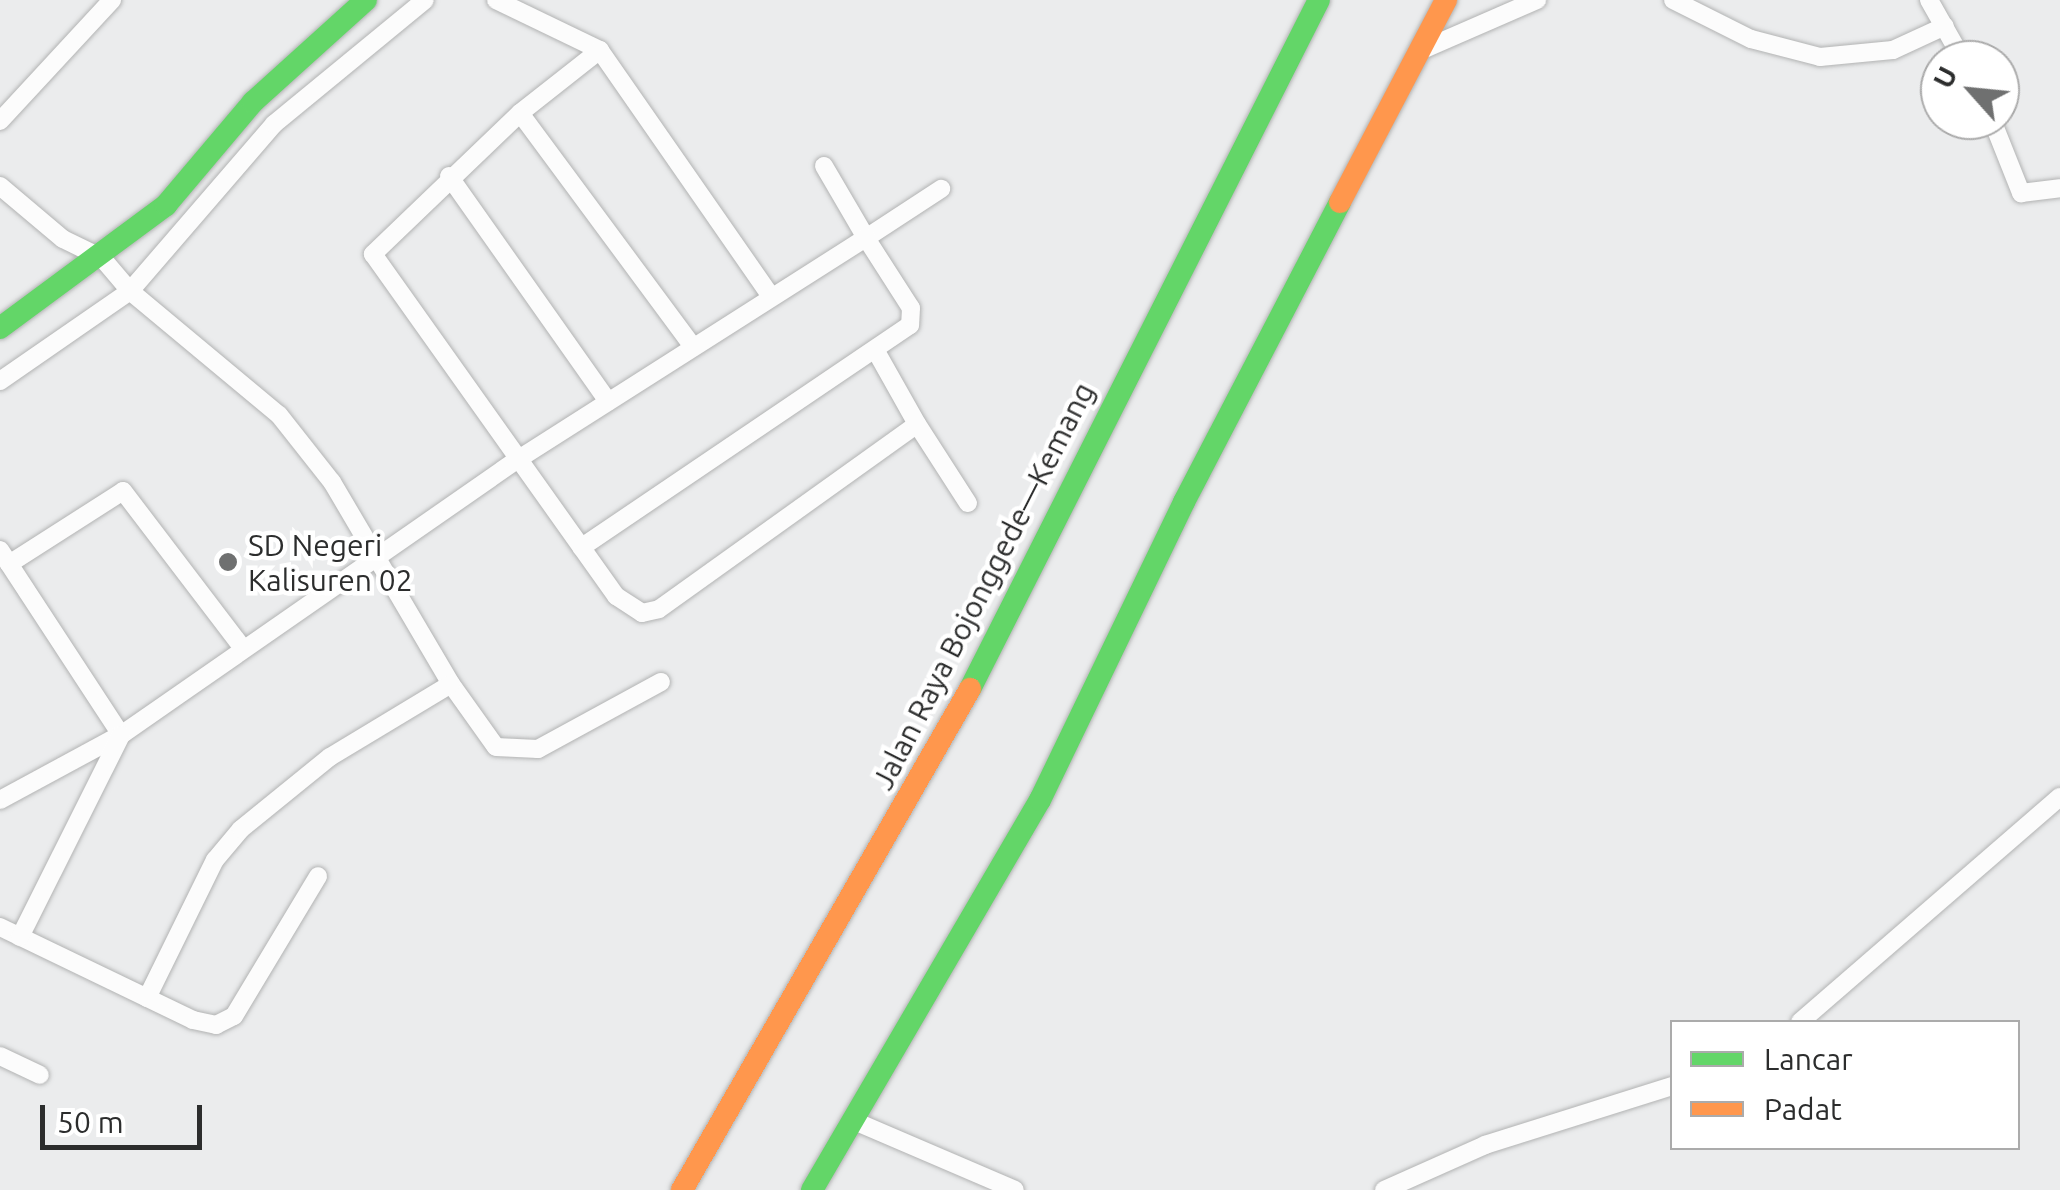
<!DOCTYPE html>
<html>
<head>
<meta charset="utf-8">
<style>
  body { margin:0 }
  #map { position:relative; width:2060px; height:1190px; overflow:hidden; background:#ebeced; font-family:Ubuntu,sans-serif }
  div>[style] { position:absolute }
  .roads { filter:drop-shadow(0 0 2px #b2b3b3) drop-shadow(0 0 2px #b2b3b3) }
  .street>* { height:18px; margin:-9px; padding:0 9px; transform-origin:9px; border-radius:9px; background:#fcfcfc }
  .fast>* { height:22px; margin:-11px; padding:0 11px; transform-origin:11px; border-radius:11px; background:#63d668 }
  .slow>* { height:22px; margin:-11px; padding:0 11px; transform-origin:11px; border-radius:11px; background:#ff974d }
  .dots>* { width:28px; height:28px; translate:-50% -50%; box-sizing:border-box; border:5px solid #fff; border-radius:50% }
  span { translate:-50% -50%; white-space:nowrap; text-align:center; line-height:1.15; -webkit-text-stroke:9px #fff; paint-order:stroke }
  .poi-label { font-size:30px; color:#2c2d2d }
  .left { translate:0 -50%; text-align:left }
  .street-label { font-size:30px; color:#2c2d2d }
  .legend { position:absolute; left:1670px; top:1020px; width:350px; height:130px; box-sizing:border-box; background:#fff; border:2px solid #ababab; margin:0; padding:12px 18px; list-style:none; font-size:30px; color:#2c2d2d }
  .legend li { display:flex; align-items:center; gap:20px; height:50px }
  .legend b { width:50px; border:2px solid #ababab }
  .north { position:absolute; left:1920px; top:40px; width:100px; height:100px; box-sizing:border-box; background:#fff; border:2px solid #ababab; border-radius:50%; rotate:297deg; font-size:28px; font-weight:700; line-height:40px; text-align:center; color:#2c2d2d }
  .north::after { content:''; display:block; margin:auto; width:35px; height:45px; background:#6f7070; clip-path:polygon(50% 0,100% 100%,50% 72%,0 100%) }
  .scale { position:absolute; left:40px; top:1105px; width:162px; height:45px; box-sizing:border-box; border:5px solid #2c2d2d; border-top:0; padding-left:12px; font-size:30px; line-height:35px; white-space:nowrap; color:#2c2d2d; -webkit-text-stroke:8px #fff; paint-order:stroke }
</style>
</head>
<body>
<div id="map">
  <div class="roads">
    <div class="street">
      <div style="left:496px;top:0;width:115px;rotate:25.7deg"></div>
      <div style="left:1673px;top:0;width:87px;rotate:26.6deg"></div>
      <div style="left:1751px;top:39px;width:71px;rotate:14.6deg"></div>
      <div style="left:1820px;top:57px;width:73px;rotate:-5.5deg"></div>
      <div style="left:1893px;top:50px;width:57px;rotate:-24.8deg"></div>
      <div style="left:1929px;top:0;width:69px;rotate:60.5deg"></div>
      <div style="left:1420px;top:51px;width:128px;rotate:-23.6deg"></div>
      <div style="left:520px;top:113px;width:291px;rotate:53.5deg"></div>
      <div style="left:1992px;top:120px;width:79px;rotate:68.3deg"></div>
      <div style="left:2021px;top:193px;width:39px;rotate:-7deg"></div>
      <div style="left:0;top:121px;width:165px;rotate:-47.2deg"></div>
      <div style="left:824px;top:166px;width:83px;rotate:59.7deg"></div>
      <div style="left:866px;top:238px;width:90px;rotate:-33.2deg"></div>
      <div style="left:449px;top:176px;width:276px;rotate:54.8deg"></div>
      <div style="left:0;top:186px;width:82px;rotate:40.1deg"></div>
      <div style="left:63px;top:239px;width:43px;rotate:26deg"></div>
      <div style="left:102px;top:258px;width:43px;rotate:49.7deg"></div>
      <div style="left:130px;top:291px;width:194px;rotate:39.8deg"></div>
      <div style="left:279px;top:415px;width:85px;rotate:51.7deg"></div>
      <div style="left:332px;top:482px;width:234px;rotate:59.5deg"></div>
      <div style="left:451px;top:684px;width:77px;rotate:54.5deg"></div>
      <div style="left:496px;top:747px;width:42px;rotate:2.7deg"></div>
      <div style="left:538px;top:749px;width:140px;rotate:-28.6deg"></div>
      <div style="left:770px;top:295px;width:298px;rotate:-124.8deg"></div>
      <div style="left:600px;top:50px;width:102px;rotate:141.8deg"></div>
      <div style="left:520px;top:113px;width:204px;rotate:136.2deg"></div>
      <div style="left:373px;top:254px;width:420px;rotate:54.6deg"></div>
      <div style="left:616px;top:596px;width:31px;rotate:33deg"></div>
      <div style="left:642px;top:613px;width:17px;rotate:-13deg"></div>
      <div style="left:659px;top:609px;width:317px;rotate:-35.6deg"></div>
      <div style="left:917px;top:424px;width:81px;rotate:-119.4deg"></div>
      <div style="left:0;top:381px;width:158px;rotate:-34.7deg"></div>
      <div style="left:130px;top:291px;width:221px;rotate:-49.2deg"></div>
      <div style="left:274px;top:124px;width:195px;rotate:-39.4deg"></div>
      <div style="left:917px;top:424px;width:94px;rotate:57.2deg"></div>
      <div style="left:0;top:550px;width:221px;rotate:56.8deg"></div>
      <div style="left:121px;top:735px;width:482px;rotate:-34.8deg"></div>
      <div style="left:517px;top:460px;width:414px;rotate:-32.5deg"></div>
      <div style="left:866px;top:238px;width:83px;rotate:57.3deg"></div>
      <div style="left:911px;top:308px;width:17px;rotate:93deg"></div>
      <div style="left:910px;top:325px;width:397px;rotate:145.9deg"></div>
      <div style="left:9px;top:564px;width:135px;rotate:-32.6deg"></div>
      <div style="left:123px;top:491px;width:196px;rotate:52.7deg"></div>
      <div style="left:0;top:800px;width:136px;rotate:-28.4deg"></div>
      <div style="left:0;top:927px;width:214px;rotate:25.7deg"></div>
      <div style="left:193px;top:1020px;width:24px;rotate:12deg"></div>
      <div style="left:216px;top:1025px;width:20px;rotate:-27deg"></div>
      <div style="left:234px;top:1016px;width:163px;rotate:-59deg"></div>
      <div style="left:20px;top:937px;width:226px;rotate:-63.4deg"></div>
      <div style="left:147px;top:998px;width:154px;rotate:-63.8deg"></div>
      <div style="left:215px;top:860px;width:40px;rotate:-50deg"></div>
      <div style="left:241px;top:829px;width:114px;rotate:-39deg"></div>
      <div style="left:330px;top:757px;width:141px;rotate:-31.1deg"></div>
      <div style="left:1800px;top:1022px;width:344px;rotate:-40.9deg"></div>
      <div style="left:0;top:1056px;width:44px;rotate:25.4deg"></div>
      <div style="left:852px;top:1120px;width:177px;rotate:23.2deg"></div>
      <div style="left:1384px;top:1190px;width:111px;rotate:-24deg"></div>
      <div style="left:1485px;top:1145px;width:196px;rotate:-17.5deg"></div>
    </div>
    <div class="fast">
      <div style="left:0;top:328px;width:207px;rotate:-36.5deg"></div>
      <div style="left:166px;top:205px;width:135px;rotate:-49.8deg"></div>
      <div style="left:253px;top:102px;width:152px;rotate:-42.1deg"></div>
      <div style="left:970px;top:689px;width:772px;rotate:-63.14deg"></div>
      <div style="left:812px;top:1190px;width:452px;rotate:-59.7deg"></div>
      <div style="left:1040px;top:800px;width:331px;rotate:-64.2deg"></div>
      <div style="left:1184px;top:502px;width:338px;rotate:-62.5deg"></div>
    </div>
    <div class="slow">
      <div style="left:1340px;top:202px;width:228px;rotate:-62.3deg"></div>
      <div style="left:682px;top:1190px;width:578px;rotate:-60.11deg"></div>
    </div>
  </div>
  <div class="dots">
    <div style="left:228px;top:562px;background:#6f7070"></div>
  </div>
  <div class="poi-label">
    <span class="left" style="left:248px;top:562px">SD Negeri<br>Kalisuren 02</span>
  </div>
  <div class="street-label">
    <span style="left:983px;top:586px;rotate:-63deg">Jalan Raya Bojonggede—Kemang</span>
  </div>
  <ul class="legend">
  <li><b style="height:12px;background:#63d668"></b>Lancar</li>
  <li><b style="height:12px;background:#ff974d"></b>Padat</li>
  </ul>
  <div class="north">U</div>
  <div class="scale">50 m</div>
</div>
</body>
</html>
